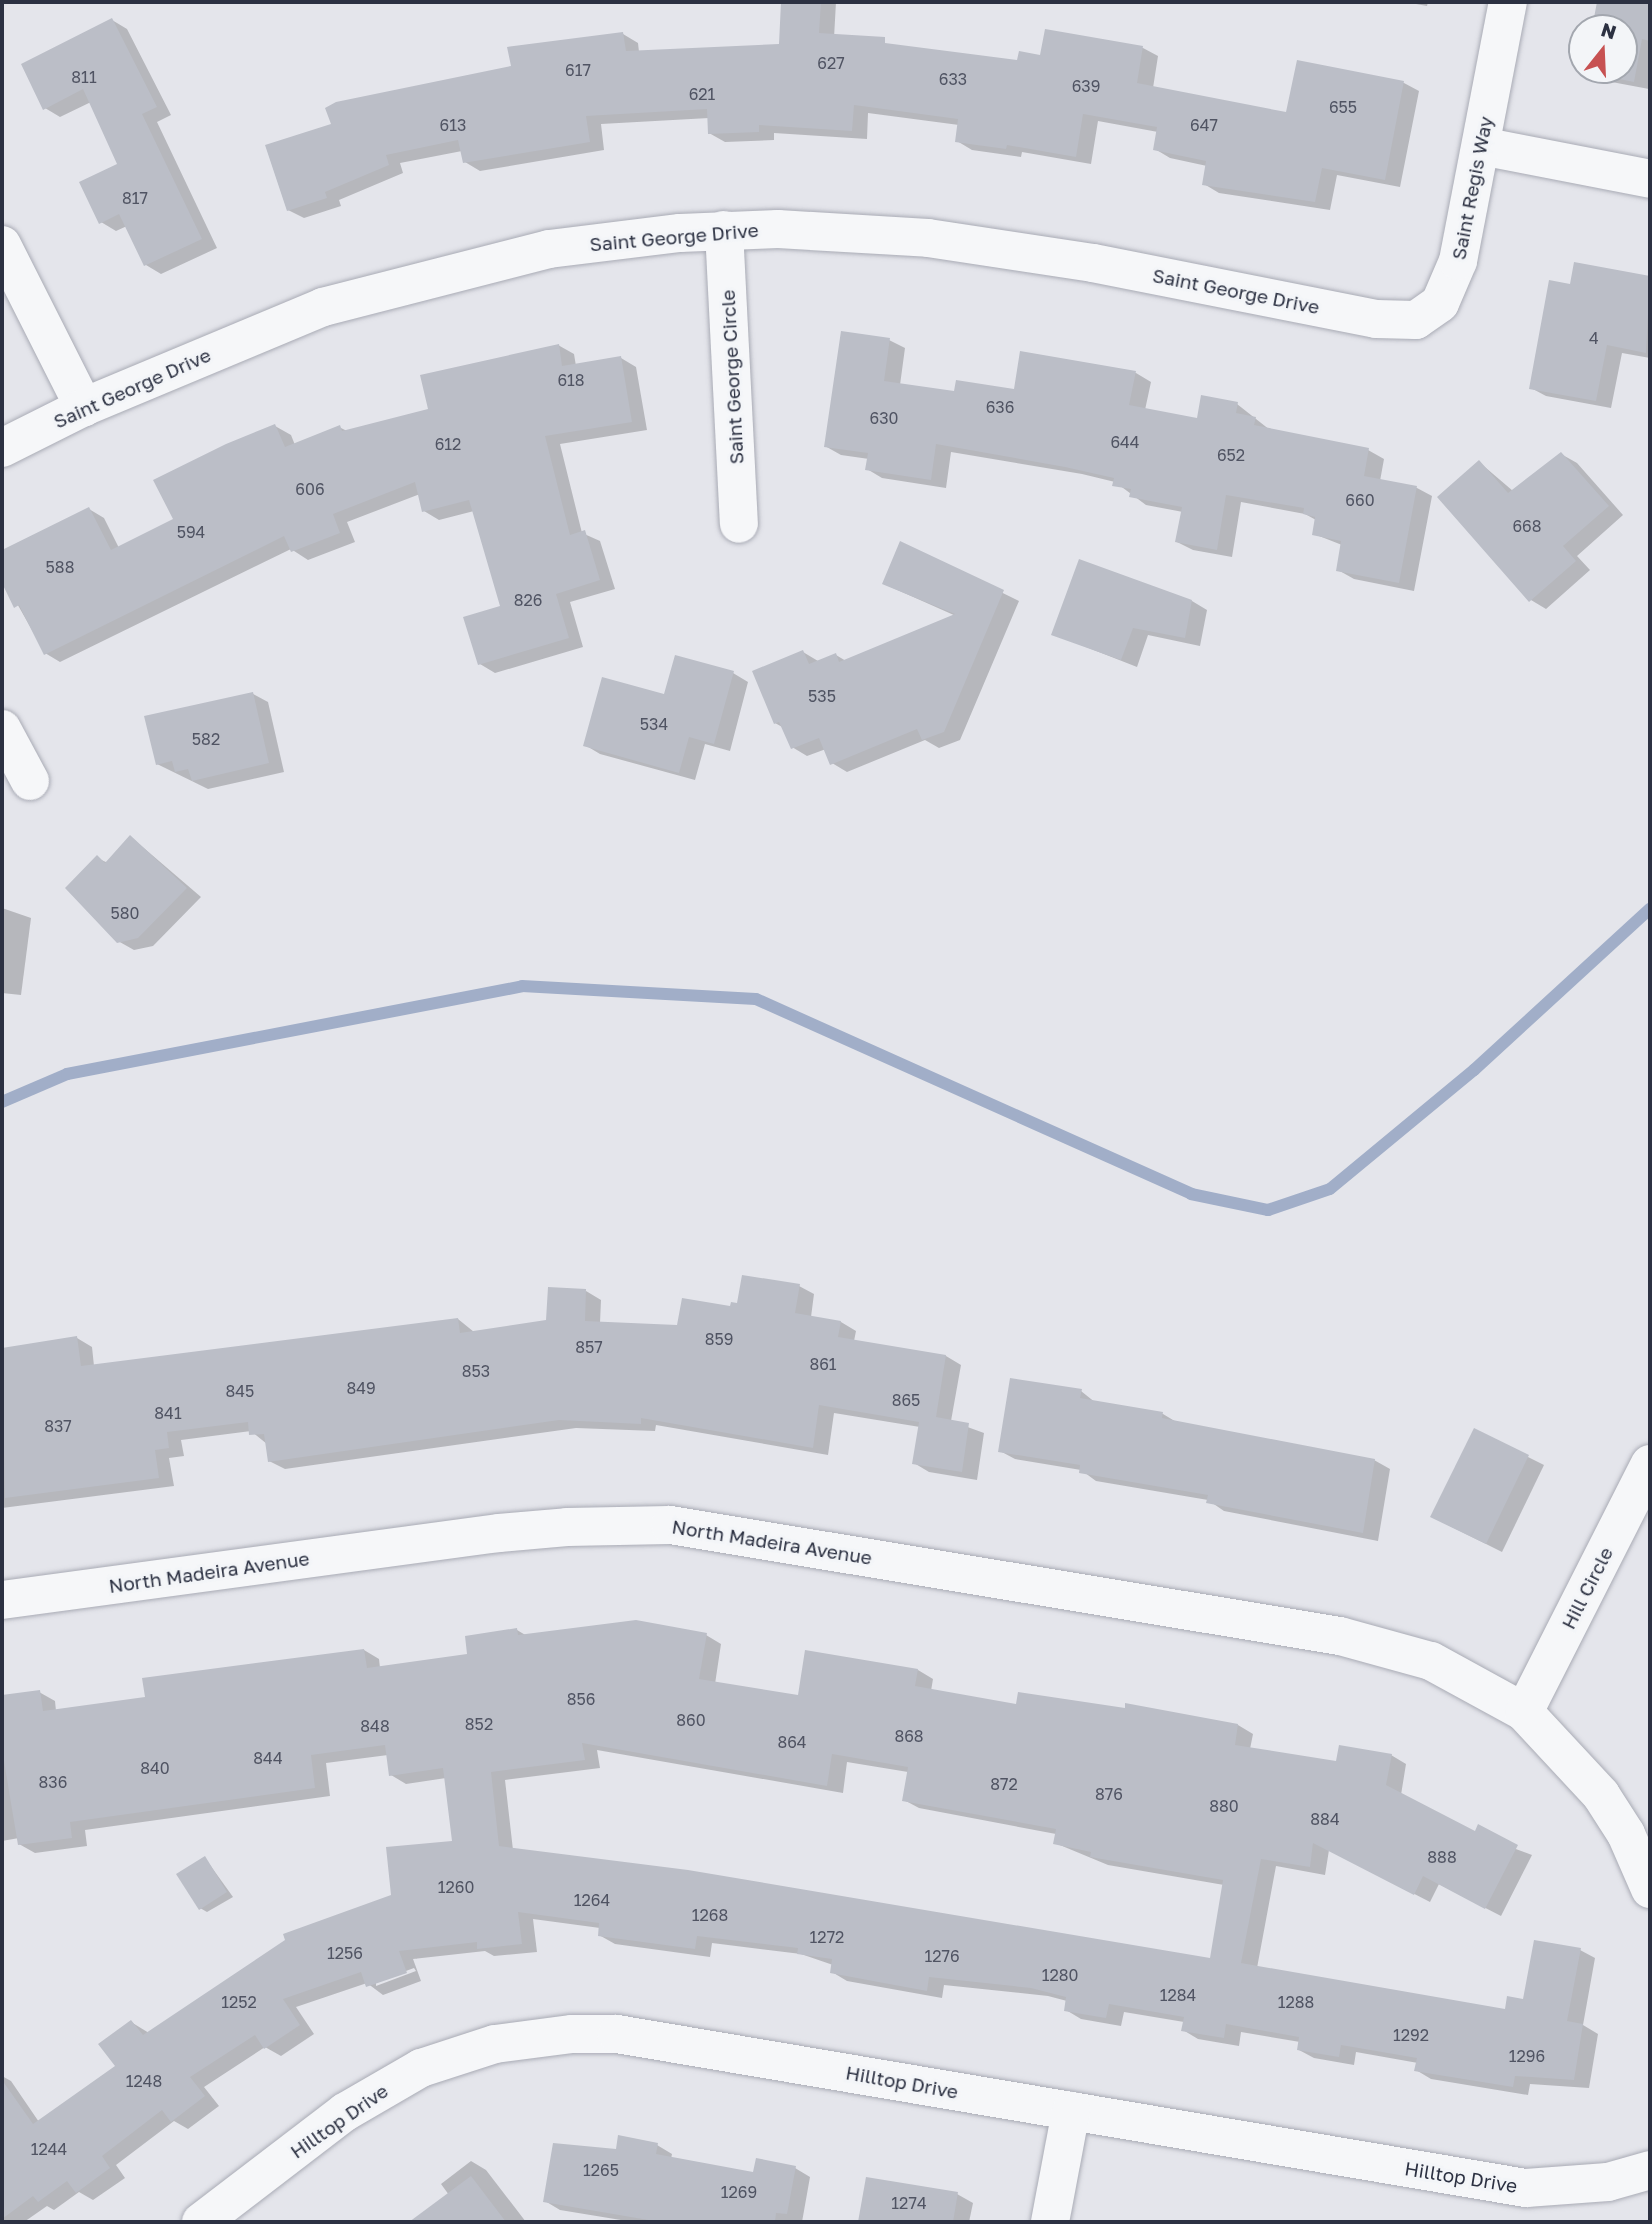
<!DOCTYPE html>
<html>
<head>
<meta charset="utf-8">
<style>
  body { margin:0 }
  #map { position:relative; width:1652px; height:2224px; overflow:hidden; background:#e4e5eb; font-family:"Golos Text",sans-serif }
  div>[style] { position:absolute }
  .shadow>* { inset:0; background:#0003 }
  .stream>* { height:12px; margin:-6px; padding:0 6px; transform-origin:6px; border-radius:6px; background:#a1aec8 }
  .building>* { inset:0; background:#bbbec7 }
  .roads { filter:drop-shadow(0 0 2px #a9abb5) drop-shadow(0 0 2px #a9abb5) }
  .minor>* { height:38px; margin:-19px; padding:0 19px; transform-origin:19px; border-radius:19px; background:#f6f7f9 }
  span { translate:-50% -50%; white-space:nowrap; text-align:center; line-height:1.15; -webkit-text-stroke:6px #f3f5f8; paint-order:stroke }
  .number-label { font-size:16px; color:#505463 }
  .number-label span { -webkit-text-stroke-width:0 }
  .street-label { font-size:19px; color:#2c3142 }
  .frame { position:absolute; inset:0; border:4px solid #2c3142; pointer-events:none }
  .north { position:absolute; left:1568px; top:14px; width:70px; height:70px; box-sizing:border-box; background:#f3f5f8; border:2px solid #a3a7af; border-radius:50%; rotate:18deg; font-size:19px; font-weight:700; line-height:28px; text-align:center; color:#2c3142 }
  .north::after { content:''; display:block; margin:auto; width:24px; height:32px; background:#c75152; clip-path:polygon(50% 0,100% 100%,50% 72%,0 100%) }
</style>
</head>
<body>
<div id="map">
  <div class="shadow">
    <div style="clip-path:polygon(783px 2px,836px 2px,834px 38px,1019px 62px,1042px 57px,1046px 31px,1143px 48px,1158px 56px,1153px 88px,1288px 114px,1298px 62px,1404px 83px,1419px 91px,1400px 187px,1337px 175px,1330px 210px,1219px 193px,1204px 184px,1207px 166px,1170px 158px,1155px 149px,1158px 132px,1098px 121px,1091px 164px,1022px 152px,1021px 157px,972px 150px,957px 141px,959px 125px,868px 113px,867px 139px,774px 133px,774px 140px,725px 142px,709px 133px,709px 118px,601px 124px,604px 150px,480px 171px,465px 162px,462px 151px,400px 163px,403px 173px,339px 200px,341px 206px,304px 218px,288px 210px,513px 68px,623px 34px,638px 43px,639px 52px,781px 45px)"></div>
    <div style="clip-path:polygon(1405px 2px,1428px 2px,1427px 6px)"></div>
    <div style="clip-path:polygon(1599px 2px,1650px 2px,1649px 89px,1601px 80px,1586px 71px,1624px 70px,1624px 28px,1594px 28px)"></div>
    <div style="clip-path:polygon(112px 20px,127px 29px,171px 115px,157px 122px,217px 248px,161px 274px,146px 265px,127px 226px,116px 231px,101px 222px,120px 165px,91px 102px,60px 117px,45px 108px)"></div>
    <div style="clip-path:polygon(1575px 264px,1650px 278px,1650px 358px,1622px 353px,1611px 408px,1546px 396px,1531px 388px,1572px 286px)"></div>
    <div style="clip-path:polygon(889px 340px,905px 348px,900px 385px,956px 393px,1015px 391px,1022px 353px,1136px 373px,1151px 382px,1145px 410px,1199px 420px,1237px 404px,1270px 430px,1368px 450px,1384px 459px,1380px 481px,1417px 488px,1432px 496px,1414px 591px,1354px 579px,1338px 570px,1342px 545px,1314px 534px,1316px 520px,1305px 514px,1241px 502px,1232px 557px,1193px 550px,1177px 542px,1183px 512px,1146px 505px,1115px 482px,1082px 474px,951px 452px,946px 488px,882px 478px,867px 469px,869px 459px,841px 455px,825px 446px)"></div>
    <div style="clip-path:polygon(558px 345px,574px 354px,576px 366px,621px 358px,636px 367px,647px 430px,560px 444px,582px 533px,600px 541px,615px 589px,570px 602px,583px 647px,495px 673px,480px 664px,502px 607px,474px 511px,439px 520px,424px 511px,420px 494px,347px 522px,355px 542px,308px 560px,291px 549px,60px 662px,45px 653px,2px 577px,2px 552px,89px 509px,104px 518px,119px 548px,176px 520px,275px 426px,291px 435px,295px 445px,339px 427px,347px 431px,430px 410px)"></div>
    <div style="clip-path:polygon(1561px 454px,1577px 463px,1623px 515px,1577px 556px,1590px 570px,1546px 609px,1531px 600px,1479px 462px,1513px 491px)"></div>
    <div style="clip-path:polygon(901px 543px,1019px 601px,960px 740px,939px 748px,925px 740px,847px 772px,832px 763px,826px 749px,807px 756px,792px 747px,784px 728px,775px 723px,803px 652px,818px 661px,836px 655px,846px 661px,956px 616px,884px 584px)"></div>
    <div style="clip-path:polygon(1192px 601px,1207px 610px,1200px 646px,1148px 635px,1137px 667px,1053px 634px)"></div>
    <div style="clip-path:polygon(733px 673px,748px 682px,730px 751px,705px 744px,695px 780px,600px 754px,585px 745px,665px 696px)"></div>
    <div style="clip-path:polygon(253px 694px,268px 702px,284px 772px,208px 789px,157px 764px)"></div>
    <div style="clip-path:polygon(131px 837px,201px 897px,153px 946px,134px 950px,118px 941px,97px 858px,108px 863px)"></div>
    <div style="clip-path:polygon(2px 908px,31px 918px,21px 995px,2px 993px)"></div>
    <div style="clip-path:polygon(799px 1286px,814px 1294px,811px 1317px,841px 1322px,856px 1331px,854px 1341px,946px 1356px,961px 1365px,951px 1421px,984px 1433px,977px 1480px,929px 1472px,914px 1463px,920px 1427px,834px 1413px,828px 1455px,656px 1425px,655px 1431px,576px 1428px,285px 1469px,269px 1461px,267px 1444px,251px 1431px,181px 1440px,184px 1456px,169px 1458px,174px 1486px,2px 1508px,2px 1349px,77px 1338px,92px 1347px,94px 1366px,458px 1319px,474px 1332px,548px 1321px,586px 1291px,601px 1300px,600px 1323px,679px 1327px)"></div>
    <div style="clip-path:polygon(1081px 1391px,1096px 1403px,1163px 1414px,1178px 1423px,1374px 1460px,1390px 1469px,1378px 1541px,1224px 1511px,1208px 1500px,1096px 1481px,1081px 1470px,1015px 1459px,1000px 1451px)"></div>
    <div style="clip-path:polygon(1474px 1430px,1544px 1465px,1502px 1552px,1448px 1525px)"></div>
    <div style="clip-path:polygon(evenodd,517px 1630px,527px 1636px,706px 1635px,721px 1644px,715px 1684px,799px 1697px,918px 1670px,933px 1679px,931px 1691px,1017px 1706px,1126px 1710px,1127px 1705px,1238px 1725px,1253px 1734px,1250px 1749px,1337px 1763px,1391px 1755px,1406px 1764px,1401px 1795px,1475px 1834px,1532px 1855px,1501px 1916px,1439px 1884px,1430px 1902px,1329px 1850px,1325px 1875px,1276px 1866px,1257px 1968px,1506px 2011px,1525px 2001px,1580px 1950px,1595px 1958px,1583px 2025px,1598px 2034px,1589px 2088px,1530px 2084px,1528px 2095px,1431px 2079px,1416px 2070px,1418px 2063px,1356px 2052px,1354px 2065px,1314px 2058px,1299px 2050px,1300px 2042px,1241px 2032px,1239px 2046px,1198px 2039px,1183px 2030px,1184px 2022px,1124px 2012px,1121px 2026px,1081px 2019px,1066px 2010px,1067px 2001px,1048px 1996px,944px 1985px,942px 1998px,847px 1981px,832px 1972px,833px 1965px,801px 1954px,712px 1943px,710px 1957px,615px 1944px,599px 1935px,600px 1928px,533px 1919px,537px 1952px,494px 1956px,485px 1951px,413px 1959px,421px 1981px,383px 1995px,367px 1983px,296px 2007px,314px 2034px,281px 2056px,265px 2047px,204px 2087px,219px 2106px,188px 2129px,174px 2121px,116px 2165px,125px 2178px,93px 2200px,79px 2192px,54px 2210px,47px 2206px,24px 2222px,2px 2222px,2px 2076px,11px 2081px,39px 2122px,117px 2067px,131px 2022px,149px 2033px,393px 1896px,454px 1843px,446px 1778px,406px 1784px,391px 1775px,388px 1755px,326px 1763px,330px 1796px,85px 1830px,87px 1846px,35px 1853px,19px 1844px,19px 1838px,2px 1841px,2px 1697px,39px 1692px,55px 1701px,56px 1711px,147px 1699px,364px 1650px,379px 1659px,380px 1668px,469px 1656px,517px 1630px,597px 1750px,843px 1793px,847px 1762px,908px 1772px,904px 1800px,919px 1808px,1056px 1834px,1055px 1843px,1108px 1865px,1224px 1885px,1211px 1960px,513px 1850px,505px 1780px,600px 1768px,597px 1750px,517px 1630px,414px 1968px,416px 1971px,376px 1986px,376px 1982px,414px 1968px)"></div>
    <div style="clip-path:polygon(205px 1858px,233px 1897px,207px 1912px,200px 1908px)"></div>
    <div style="clip-path:polygon(657px 2145px,672px 2154px,671px 2159px,754px 2174px,795px 2168px,810px 2177px,802px 2222px,633px 2222px,560px 2210px,545px 2201px,617px 2151px)"></div>
    <div style="clip-path:polygon(471px 2161px,486px 2170px,526px 2222px,412px 2222px,449px 2195px,441px 2184px)"></div>
    <div style="clip-path:polygon(867px 2179px,957px 2194px,973px 2203px,969px 2222px,859px 2222px)"></div>
  </div>
  <div class="stream">
    <div style="left:2px;top:1102px;width:71px;rotate:-23.3deg"></div>
    <div style="left:67px;top:1074px;width:463px;rotate:-10.9deg"></div>
    <div style="left:522px;top:986px;width:234px;rotate:3.2deg"></div>
    <div style="left:756px;top:999px;width:477px;rotate:24.1deg"></div>
    <div style="left:1191px;top:1194px;width:79px;rotate:11.7deg"></div>
    <div style="left:1268px;top:1210px;width:65px;rotate:-18.7deg"></div>
    <div style="left:1330px;top:1189px;width:187px;rotate:-39.6deg"></div>
    <div style="left:1474px;top:1070px;width:239px;rotate:-42.5deg"></div>
  </div>
  <div class="building">
    <div style="clip-path:polygon(781px 2px,821px 2px,819px 33px,885px 37px,885px 43px,1017px 60px,1019px 51px,1040px 55px,1045px 29px,1143px 46px,1137px 83px,1286px 112px,1297px 60px,1404px 81px,1385px 180px,1322px 168px,1315px 202px,1202px 185px,1206px 161px,1153px 150px,1157px 127px,1083px 114px,1076px 157px,1007px 145px,1006px 149px,955px 142px,958px 119px,854px 105px,852px 131px,759px 125px,759px 132px,708px 134px,707px 109px,586px 116px,590px 142px,463px 163px,458px 140px,386px 155px,389px 165px,325px 192px,327px 198px,287px 211px,265px 145px,331px 124px,325px 108px,336px 102px,511px 66px,507px 47px,623px 32px,626px 51px,779px 44px)"></div>
    <div style="clip-path:polygon(1597px 2px,1650px 2px,1650px 41px,1642px 39px,1634px 82px,1584px 72px,1624px 70px,1624px 28px,1592px 28px)"></div>
    <div style="clip-path:polygon(112px 18px,157px 107px,142px 114px,202px 239px,144px 266px,119px 214px,99px 224px,79px 182px,117px 164px,83px 89px,43px 110px,21px 64px)"></div>
    <div style="clip-path:polygon(1574px 262px,1650px 276px,1646px 353px,1607px 345px,1596px 401px,1529px 389px,1549px 280px,1570px 284px)"></div>
    <div style="clip-path:polygon(841px 331px,890px 338px,884px 381px,954px 391px,956px 380px,1014px 389px,1020px 351px,1136px 371px,1129px 405px,1197px 418px,1201px 395px,1238px 402px,1236px 413px,1256px 417px,1254px 425px,1369px 448px,1364px 476px,1417px 486px,1399px 583px,1336px 571px,1341px 541px,1312px 535px,1315px 517px,1303px 514px,1304px 508px,1226px 495px,1217px 550px,1175px 542px,1182px 507px,1129px 497px,1131px 489px,1112px 486px,1114px 478px,1065px 467px,936px 444px,931px 480px,865px 470px,868px 453px,824px 447px)"></div>
    <div style="clip-path:polygon(559px 344px,562px 366px,621px 356px,632px 422px,545px 436px,570px 535px,585px 530px,600px 580px,556px 594px,569px 638px,478px 665px,463px 617px,500px 606px,469px 500px,422px 512px,415px 482px,333px 514px,340px 533px,291px 552px,284px 536px,44px 655px,19px 605px,14px 608px,2px 583px,2px 550px,89px 507px,111px 550px,173px 519px,153px 480px,226px 444px,275px 424px,285px 447px,340px 425px,342px 431px,428px 409px,420px 375px)"></div>
    <div style="clip-path:polygon(1561px 452px,1609px 506px,1563px 546px,1576px 561px,1529px 602px,1437px 497px,1479px 460px,1508px 493px)"></div>
    <div style="clip-path:polygon(900px 541px,1004px 590px,944px 732px,922px 740px,917px 729px,830px 765px,819px 738px,791px 749px,779px 722px,774px 724px,752px 671px,803px 650px,809px 664px,836px 653px,839px 662px,955px 614px,882px 584px)"></div>
    <div style="clip-path:polygon(1079px 559px,1192px 600px,1185px 638px,1133px 628px,1121px 660px,1051px 635px)"></div>
    <div style="clip-path:polygon(675px 655px,734px 671px,714px 744px,689px 737px,679px 773px,583px 746px,602px 677px,664px 694px)"></div>
    <div style="clip-path:polygon(253px 692px,269px 763px,192px 781px,188px 769px,175px 772px,172px 761px,156px 765px,144px 716px)"></div>
    <div style="clip-path:polygon(130px 835px,187px 888px,138px 938px,117px 943px,65px 888px,97px 855px,105px 863px)"></div>
    <div style="clip-path:polygon(742px 1275px,800px 1284px,795px 1313px,841px 1321px,838px 1337px,946px 1355px,936px 1417px,969px 1423px,962px 1472px,912px 1464px,919px 1422px,819px 1405px,813px 1448px,641px 1418px,641px 1424px,559px 1420px,268px 1462px,264px 1434px,249px 1435px,248px 1422px,167px 1432px,169px 1448px,155px 1450px,159px 1478px,5px 1498px,2px 1348px,77px 1336px,81px 1366px,458px 1318px,460px 1333px,546px 1320px,548px 1287px,586px 1289px,585px 1321px,677px 1325px,682px 1298px,730px 1306px,731px 1302px,737px 1303px)"></div>
    <div style="clip-path:polygon(1010px 1378px,1082px 1389px,1080px 1398px,1163px 1412px,1162px 1418px,1375px 1459px,1363px 1533px,1206px 1503px,1208px 1495px,1079px 1473px,1080px 1465px,998px 1452px)"></div>
    <div style="clip-path:polygon(1474px 1428px,1529px 1455px,1486px 1544px,1430px 1517px)"></div>
    <div style="clip-path:polygon(evenodd,636px 1620px,707px 1633px,699px 1679px,798px 1695px,805px 1650px,918px 1669px,915px 1686px,1016px 1704px,1018px 1692px,1125px 1708px,1125px 1703px,1238px 1724px,1235px 1745px,1336px 1761px,1339px 1745px,1392px 1754px,1386px 1785px,1475px 1831px,1478px 1824px,1518px 1845px,1485px 1909px,1423px 1876px,1414px 1895px,1313px 1843px,1310px 1867px,1261px 1859px,1241px 1963px,1505px 2009px,1507px 1996px,1523px 1999px,1534px 1940px,1581px 1948px,1567px 2021px,1583px 2024px,1574px 2080px,1515px 2076px,1513px 2087px,1414px 2071px,1417px 2058px,1341px 2045px,1339px 2057px,1297px 2050px,1299px 2037px,1226px 2024px,1224px 2038px,1181px 2031px,1184px 2017px,1109px 2004px,1106px 2018px,1064px 2011px,1066px 1997px,1031px 1988px,929px 1977px,927px 1991px,830px 1973px,832px 1959px,797px 1954px,798px 1948px,697px 1936px,695px 1949px,598px 1936px,599px 1923px,518px 1912px,522px 1944px,477px 1949px,477px 1942px,399px 1951px,407px 1973px,366px 1987px,361px 1972px,283px 1999px,300px 2025px,264px 2049px,255px 2035px,190px 2077px,205px 2096px,171px 2122px,162px 2110px,102px 2156px,110px 2168px,76px 2193px,67px 2181px,38px 2202px,33px 2196px,2px 2219px,2px 2080px,33px 2124px,115px 2066px,98px 2044px,131px 2020px,143px 2035px,285px 1940px,283px 1934px,391px 1895px,386px 1847px,452px 1841px,443px 1768px,389px 1776px,385px 1745px,311px 1755px,315px 1788px,70px 1822px,72px 1838px,18px 1845px,2px 1749px,2px 1695px,40px 1690px,43px 1711px,145px 1697px,142px 1678px,364px 1649px,367px 1668px,467px 1654px,465px 1636px,517px 1628px,518px 1635px,636px 1620px,582px 1743px,827px 1786px,832px 1754px,908px 1767px,902px 1801px,1056px 1829px,1053px 1844px,1091px 1852px,1090px 1857px,1223px 1880px,1210px 1958px,688px 1870px,499px 1846px,491px 1772px,585px 1760px,582px 1743px)"></div>
    <div style="clip-path:polygon(205px 1856px,227px 1892px,199px 1910px,176px 1874px)"></div>
    <div style="clip-path:polygon(618px 2135px,658px 2143px,656px 2154px,753px 2172px,756px 2158px,796px 2166px,787px 2214px,776px 2213px,775px 2222px,660px 2222px,543px 2202px,553px 2143px,616px 2149px)"></div>
    <div style="clip-path:polygon(471px 2176px,506px 2222px,409px 2222px)"></div>
    <div style="clip-path:polygon(866px 2177px,958px 2192px,953px 2222px,858px 2222px)"></div>
  </div>
  <div class="roads">
    <div class="minor">
      <div style="left:1481px;top:146px;width:172px;rotate:11deg"></div>
      <div style="left:724px;top:230px;width:294px;rotate:87.1deg"></div>
      <div style="left:2px;top:245px;width:182px;rotate:63.2deg"></div>
      <div style="left:2px;top:448px;width:92px;rotate:-26.6deg"></div>
      <div style="left:84px;top:407px;width:259px;rotate:-22.7deg"></div>
      <div style="left:323px;top:307px;width:233px;rotate:-14.4deg"></div>
      <div style="left:549px;top:249px;width:132px;rotate:-7deg"></div>
      <div style="left:680px;top:233px;width:98px;rotate:-2.3deg"></div>
      <div style="left:778px;top:229px;width:150px;rotate:3.4deg"></div>
      <div style="left:928px;top:238px;width:167px;rotate:8.6deg"></div>
      <div style="left:1093px;top:263px;width:288px;rotate:11.2deg"></div>
      <div style="left:1376px;top:319px;width:40px;rotate:1.4deg"></div>
      <div style="left:1416px;top:320px;width:29px;rotate:-35deg"></div>
      <div style="left:1440px;top:303px;width:46px;rotate:-66.8deg"></div>
      <div style="left:1458px;top:261px;width:264px;rotate:-79.1deg"></div>
      <div style="left:2px;top:729px;width:59px;rotate:61.7deg"></div>
      <div style="left:2px;top:1600px;width:501px;rotate:-7.68deg"></div>
      <div style="left:499px;top:1533px;width:68px;rotate:-5deg"></div>
      <div style="left:567px;top:1527px;width:103px;rotate:-1.1deg"></div>
      <div style="left:670px;top:1525px;width:679px;rotate:9.41deg"></div>
      <div style="left:1340px;top:1636px;width:94px;rotate:15.4deg"></div>
      <div style="left:1431px;top:1661px;width:106px;rotate:28.7deg"></div>
      <div style="left:1524px;top:1712px;width:113px;rotate:47.1deg"></div>
      <div style="left:1601px;top:1795px;width:46px;rotate:57.3deg"></div>
      <div style="left:1626px;top:1834px;width:60px;rotate:66.4deg"></div>
      <div style="left:1524px;top:1712px;width:278px;rotate:-63.1deg"></div>
      <div style="left:201px;top:2222px;width:181px;rotate:-37.4deg"></div>
      <div style="left:345px;top:2112px;width:88px;rotate:-30.1deg"></div>
      <div style="left:421px;top:2068px;width:78px;rotate:-18deg"></div>
      <div style="left:495px;top:2044px;width:78px;rotate:-7.4deg"></div>
      <div style="left:572px;top:2034px;width:45px"></div>
      <div style="left:617px;top:2034px;width:922px;rotate:9.62deg"></div>
      <div style="left:1526px;top:2188px;width:82px;rotate:-4.2deg"></div>
      <div style="left:1608px;top:2182px;width:44px;rotate:-15.9deg"></div>
      <div style="left:1050px;top:2222px;width:113px;rotate:-79.3deg"></div>
    </div>
  </div>
  <div class="number-label">
    <span style="left:831px;top:63px">627</span>
    <span style="left:578px;top:70px">617</span>
    <span style="left:84px;top:77px">811</span>
    <span style="left:953px;top:79px">633</span>
    <span style="left:1086px;top:86px">639</span>
    <span style="left:702px;top:94px">621</span>
    <span style="left:1343px;top:107px">655</span>
    <span style="left:453px;top:125px">613</span>
    <span style="left:1204px;top:125px">647</span>
    <span style="left:135px;top:198px">817</span>
    <span style="left:1594px;top:338px">4</span>
    <span style="left:571px;top:380px">618</span>
    <span style="left:1000px;top:407px">636</span>
    <span style="left:884px;top:418px">630</span>
    <span style="left:1125px;top:442px">644</span>
    <span style="left:448px;top:444px">612</span>
    <span style="left:1231px;top:455px">652</span>
    <span style="left:310px;top:489px">606</span>
    <span style="left:1360px;top:500px">660</span>
    <span style="left:1527px;top:526px">668</span>
    <span style="left:191px;top:532px">594</span>
    <span style="left:60px;top:567px">588</span>
    <span style="left:528px;top:600px">826</span>
    <span style="left:822px;top:696px">535</span>
    <span style="left:654px;top:724px">534</span>
    <span style="left:206px;top:739px">582</span>
    <span style="left:125px;top:913px">580</span>
    <span style="left:719px;top:1339px">859</span>
    <span style="left:589px;top:1347px">857</span>
    <span style="left:823px;top:1364px">861</span>
    <span style="left:476px;top:1371px">853</span>
    <span style="left:361px;top:1388px">849</span>
    <span style="left:240px;top:1391px">845</span>
    <span style="left:906px;top:1400px">865</span>
    <span style="left:168px;top:1413px">841</span>
    <span style="left:58px;top:1426px">837</span>
    <span style="left:581px;top:1699px">856</span>
    <span style="left:691px;top:1720px">860</span>
    <span style="left:479px;top:1724px">852</span>
    <span style="left:375px;top:1726px">848</span>
    <span style="left:909px;top:1736px">868</span>
    <span style="left:792px;top:1742px">864</span>
    <span style="left:268px;top:1758px">844</span>
    <span style="left:155px;top:1768px">840</span>
    <span style="left:53px;top:1782px">836</span>
    <span style="left:1004px;top:1784px">872</span>
    <span style="left:1109px;top:1794px">876</span>
    <span style="left:1224px;top:1806px">880</span>
    <span style="left:1325px;top:1819px">884</span>
    <span style="left:1442px;top:1857px">888</span>
    <span style="left:456px;top:1887px">1260</span>
    <span style="left:592px;top:1900px">1264</span>
    <span style="left:710px;top:1915px">1268</span>
    <span style="left:827px;top:1937px">1272</span>
    <span style="left:345px;top:1953px">1256</span>
    <span style="left:942px;top:1956px">1276</span>
    <span style="left:1060px;top:1975px">1280</span>
    <span style="left:1178px;top:1995px">1284</span>
    <span style="left:239px;top:2002px">1252</span>
    <span style="left:1296px;top:2002px">1288</span>
    <span style="left:1411px;top:2035px">1292</span>
    <span style="left:1527px;top:2056px">1296</span>
    <span style="left:144px;top:2081px">1248</span>
    <span style="left:49px;top:2149px">1244</span>
    <span style="left:601px;top:2170px">1265</span>
    <span style="left:739px;top:2192px">1269</span>
    <span style="left:909px;top:2203px">1274</span>
  </div>
  <div class="street-label">
    <span style="left:1472px;top:188px;rotate:-79deg">Saint Regis Way</span>
    <span style="left:674px;top:237px;rotate:-5deg">Saint George Drive</span>
    <span style="left:1236px;top:291px;rotate:11deg">Saint George Drive</span>
    <span style="left:732px;top:377px;rotate:-93deg">Saint George Circle</span>
    <span style="left:132px;top:388px;rotate:-24deg">Saint George Drive</span>
    <span style="left:772px;top:1542px;rotate:9deg">North Madeira Avenue</span>
    <span style="left:209px;top:1572px;rotate:-8deg">North Madeira Avenue</span>
    <span style="left:1587px;top:1588px;rotate:-63deg">Hill Circle</span>
    <span style="left:902px;top:2082px;rotate:10deg">Hilltop Drive</span>
    <span style="left:339px;top:2121px;rotate:-35deg">Hilltop Drive</span>
    <span style="left:1461px;top:2177px;rotate:9deg">Hilltop Drive</span>
  </div>
  <div class="frame"></div>
  <div class="north">N</div>
</div>
</body>
</html>
